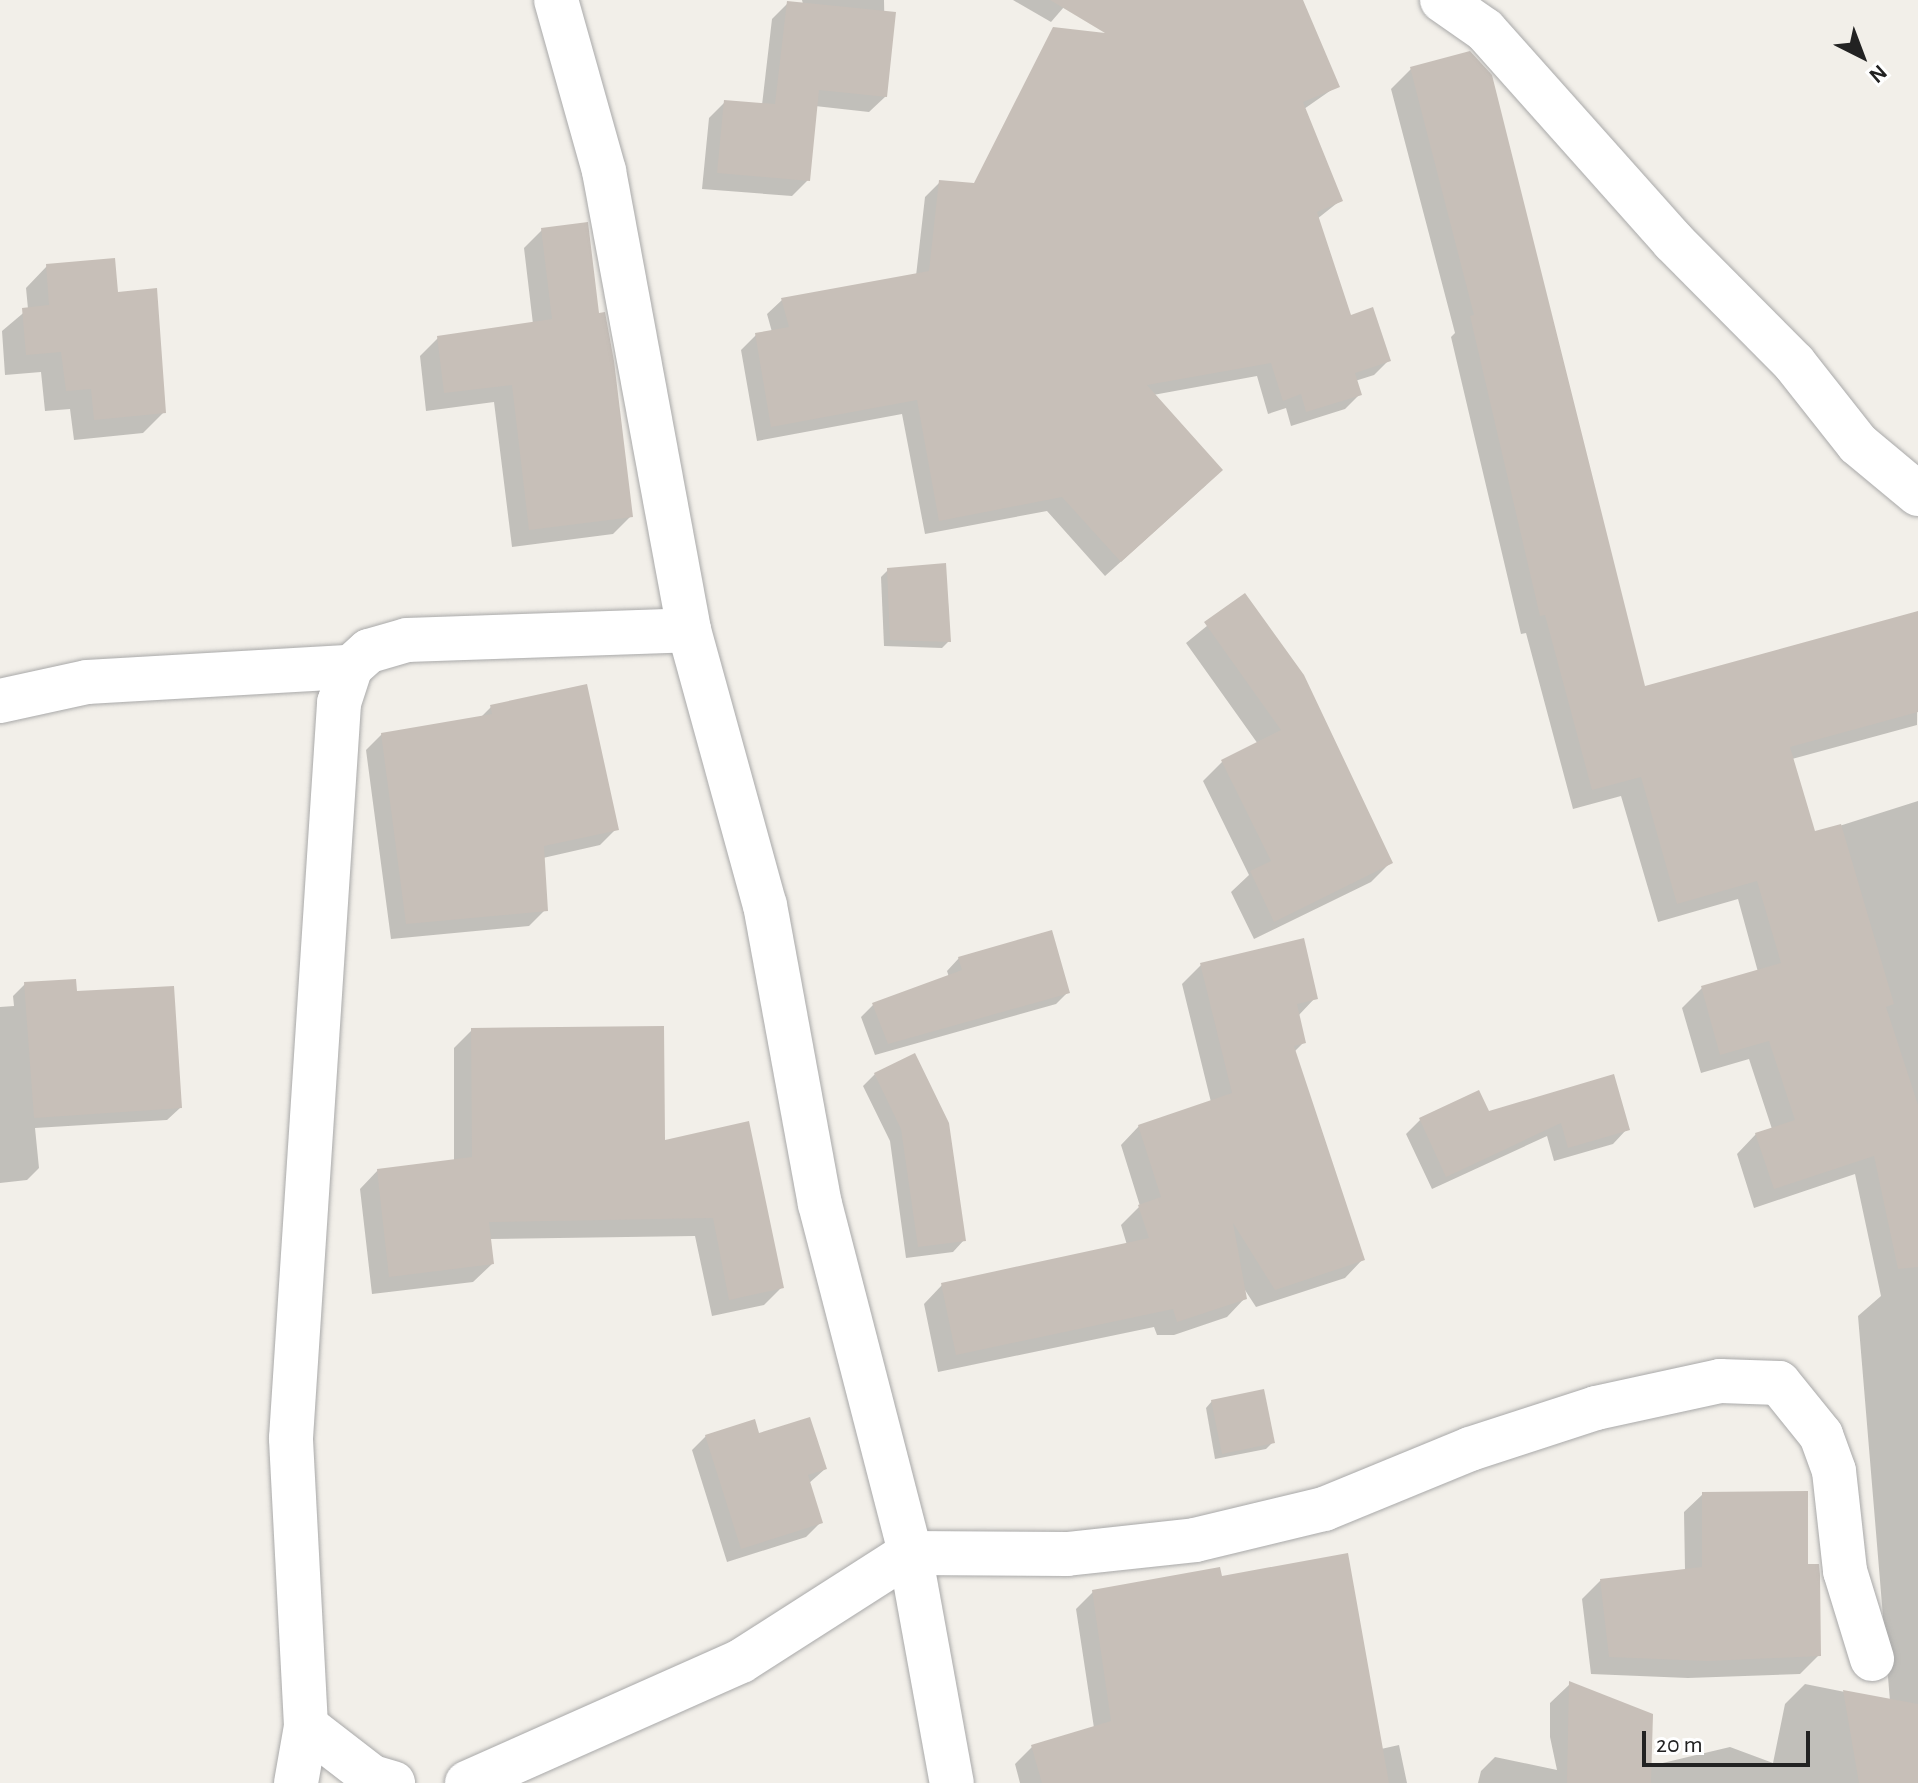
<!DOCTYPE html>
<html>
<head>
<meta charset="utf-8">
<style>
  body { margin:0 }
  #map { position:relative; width:1918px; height:1783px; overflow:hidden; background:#f2efe9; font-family:"Alegreya Sans",sans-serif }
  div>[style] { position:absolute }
  .shadow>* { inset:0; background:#0003 }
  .building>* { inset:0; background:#c7bfb8 }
  .roads { filter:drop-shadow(0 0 2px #a9a9a9) drop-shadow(0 0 2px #a9a9a9) }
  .street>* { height:44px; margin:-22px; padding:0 22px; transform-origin:22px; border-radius:22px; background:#fff }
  span { translate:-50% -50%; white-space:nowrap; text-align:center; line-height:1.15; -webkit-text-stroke:7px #fff; paint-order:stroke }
  .north { position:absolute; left:1822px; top:16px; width:80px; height:80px; -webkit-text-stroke:6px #fff; paint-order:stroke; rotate:138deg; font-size:22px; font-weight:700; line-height:32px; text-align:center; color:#222 }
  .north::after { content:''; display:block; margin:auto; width:28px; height:36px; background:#222; clip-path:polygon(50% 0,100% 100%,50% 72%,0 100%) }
  .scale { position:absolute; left:1642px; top:1731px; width:168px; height:36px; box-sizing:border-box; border:4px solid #222; border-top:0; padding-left:10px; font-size:24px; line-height:28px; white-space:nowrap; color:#222; -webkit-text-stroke:6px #fff; paint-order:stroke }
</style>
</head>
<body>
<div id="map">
  <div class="shadow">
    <div style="clip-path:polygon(802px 0,884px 0,886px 96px,869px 112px,815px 106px,808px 180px,792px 196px,702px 189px,709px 118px,725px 102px,762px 105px,772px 19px,788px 3px,803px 4px)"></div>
    <div style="clip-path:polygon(1013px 0,1070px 0,1051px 22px)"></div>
    <div style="clip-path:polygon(1163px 0,1275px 0,1337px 86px,1304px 109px,1341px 200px,1317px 219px,1350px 317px,1389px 360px,1374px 375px,1355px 381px,1360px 394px,1345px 409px,1291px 426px,1286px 408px,1268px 414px,1257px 376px,1153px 395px,1206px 485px,1105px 576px,1047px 511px,925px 534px,902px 414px,757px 441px,741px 350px,756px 335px,772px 332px,767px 314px,782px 300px,916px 276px,925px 197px,940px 182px,982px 190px)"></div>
    <div style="clip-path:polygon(1411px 69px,1644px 688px,1918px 637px,1917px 725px,1792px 759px,1814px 834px,1918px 801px,1918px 1783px,1478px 1783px,1481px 1771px,1495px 1757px,1557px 1770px,1550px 1737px,1550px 1703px,1570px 1684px,1650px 1766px,1730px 1747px,1773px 1763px,1785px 1704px,1805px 1684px,1890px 1701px,1858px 1316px,1881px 1296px,1855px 1174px,1754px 1208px,1737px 1154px,1756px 1134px,1772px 1129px,1749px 1059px,1701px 1073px,1682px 1008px,1702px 988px,1758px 972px,1738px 899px,1658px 922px,1621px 796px,1573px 809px,1526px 633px,1521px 634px,1451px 337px,1455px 333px,1391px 89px)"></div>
    <div style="clip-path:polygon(542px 230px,597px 315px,631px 516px,613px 534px,512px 547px,494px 402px,426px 411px,420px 356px,438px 338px,533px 324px,524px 248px)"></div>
    <div style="clip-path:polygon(47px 266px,116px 294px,164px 412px,143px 433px,74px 440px,70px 409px,45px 411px,41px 372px,5px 375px,2px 331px,28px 309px,26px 288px)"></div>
    <div style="clip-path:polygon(888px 570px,949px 641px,942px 648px,884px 646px,881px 577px)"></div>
    <div style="clip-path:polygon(1245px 595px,1390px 863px,1371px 882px,1254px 939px,1231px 892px,1249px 875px,1203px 781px,1222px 762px,1258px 744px,1186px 643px)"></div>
    <div style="clip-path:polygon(491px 707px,616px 829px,600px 845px,543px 858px,545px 910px,529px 926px,391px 939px,366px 750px,382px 734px,480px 718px)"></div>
    <div style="clip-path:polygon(959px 958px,1068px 992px,1056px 1004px,875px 1055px,861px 1017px,873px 1005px,949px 977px,947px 971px)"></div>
    <div style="clip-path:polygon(1201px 965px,1315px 998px,1298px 1016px,1304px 1042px,1294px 1052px,1363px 1259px,1345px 1278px,1256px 1307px,1243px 1287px,1245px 1298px,1227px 1317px,1174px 1335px,1157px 1335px,1154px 1327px,938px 1372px,924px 1304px,942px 1285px,1127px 1245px,1121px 1225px,1140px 1206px,1121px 1145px,1139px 1126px,1211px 1102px,1182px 984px)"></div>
    <div style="clip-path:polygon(25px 984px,75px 993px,180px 1108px,167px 1120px,35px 1128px,39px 1168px,27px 1180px,0 1183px,0 1007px,14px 1006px,13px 996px)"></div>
    <div style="clip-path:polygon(472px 1030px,663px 1142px,782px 1287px,764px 1305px,712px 1316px,695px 1236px,489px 1239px,492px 1264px,473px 1282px,372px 1294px,360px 1189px,378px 1170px,454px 1161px,454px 1048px)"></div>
    <div style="clip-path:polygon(875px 1074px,964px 1240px,953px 1252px,906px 1258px,890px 1141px,863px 1086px)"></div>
    <div style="clip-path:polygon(1488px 1113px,1627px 1129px,1613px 1144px,1554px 1161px,1547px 1136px,1432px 1189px,1406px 1134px,1421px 1119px)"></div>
    <div style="clip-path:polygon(1212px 1401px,1272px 1443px,1266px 1449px,1215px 1459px,1206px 1408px)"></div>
    <div style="clip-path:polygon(706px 1436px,758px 1436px,825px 1469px,808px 1484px,820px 1523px,806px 1537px,727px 1562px,692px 1450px)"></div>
    <div style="clip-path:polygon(1703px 1494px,1806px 1566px,1819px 1655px,1800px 1674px,1688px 1678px,1591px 1674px,1582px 1599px,1600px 1581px,1685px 1571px,1684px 1512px)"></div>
    <div style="clip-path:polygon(1220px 1578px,1381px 1749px,1399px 1745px,1407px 1783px,1020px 1783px,1015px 1764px,1032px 1747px,1094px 1728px,1076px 1609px,1093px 1592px)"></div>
  </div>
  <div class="building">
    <div style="clip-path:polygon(1050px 0,1303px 0,1340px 87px,1303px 102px,1343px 201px,1317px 212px,1351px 315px,1373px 307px,1391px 361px,1355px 373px,1362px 395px,1306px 412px,1301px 394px,1283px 401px,1271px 363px,1147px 385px,1223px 470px,1121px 562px,1062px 497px,939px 521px,917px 400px,771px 427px,755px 333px,789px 327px,781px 298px,929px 271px,939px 180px,974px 183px,1053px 27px,1105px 33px)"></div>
    <div style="clip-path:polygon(787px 1px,896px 12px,887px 97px,819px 90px,810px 181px,717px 173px,724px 100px,775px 104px)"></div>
    <div style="clip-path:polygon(1470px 51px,1492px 75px,1645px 686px,1918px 611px,1918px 712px,1790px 747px,1815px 831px,1841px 824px,1894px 1004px,1886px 1007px,1918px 1105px,1918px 1267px,1898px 1269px,1874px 1156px,1774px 1189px,1755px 1133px,1795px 1120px,1769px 1041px,1720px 1055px,1701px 986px,1781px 963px,1757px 881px,1677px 904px,1641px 777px,1592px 790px,1545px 615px,1540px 616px,1470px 316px,1474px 315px,1410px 67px)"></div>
    <div style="clip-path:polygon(588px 222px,599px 313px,605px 312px,614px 361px,633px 517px,529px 530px,512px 385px,444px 393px,437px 336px,552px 319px,541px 228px)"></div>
    <div style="clip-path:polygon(115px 258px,118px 292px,157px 288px,166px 413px,94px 420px,91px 389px,66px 391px,61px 352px,26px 355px,22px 308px,49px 305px,46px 264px)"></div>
    <div style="clip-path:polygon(946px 563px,951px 642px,890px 640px,887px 568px)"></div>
    <div style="clip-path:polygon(1245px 593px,1304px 675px,1393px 863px,1274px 922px,1250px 871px,1271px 861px,1221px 760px,1281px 730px,1204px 622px)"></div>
    <div style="clip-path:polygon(587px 684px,619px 830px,544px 846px,548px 911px,406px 924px,381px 733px,492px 714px,490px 705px)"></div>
    <div style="clip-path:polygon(1052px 930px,1070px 993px,888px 1044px,872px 1003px,962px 970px,958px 957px)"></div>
    <div style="clip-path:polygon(1304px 938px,1318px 999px,1297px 1004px,1306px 1043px,1294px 1046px,1365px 1260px,1275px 1290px,1233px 1223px,1247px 1299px,1177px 1322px,1173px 1309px,956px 1355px,941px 1283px,1149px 1238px,1138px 1205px,1161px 1197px,1138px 1125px,1232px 1093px,1200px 963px)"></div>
    <div style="clip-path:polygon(76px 979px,77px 991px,174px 986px,182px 1108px,34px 1118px,24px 982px)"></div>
    <div style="clip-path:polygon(664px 1026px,665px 1140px,749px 1121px,784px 1288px,729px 1300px,713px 1218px,489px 1222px,494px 1264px,389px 1277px,377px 1169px,472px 1157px,471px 1028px)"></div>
    <div style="clip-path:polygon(915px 1053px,949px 1123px,966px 1241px,918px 1247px,901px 1129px,874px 1073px)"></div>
    <div style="clip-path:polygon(1614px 1074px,1630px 1130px,1568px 1148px,1561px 1123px,1446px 1177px,1419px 1118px,1479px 1090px,1489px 1111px)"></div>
    <div style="clip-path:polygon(1264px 1389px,1275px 1443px,1222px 1454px,1211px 1400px)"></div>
    <div style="clip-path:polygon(810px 1417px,827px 1469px,808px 1475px,823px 1523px,741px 1549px,705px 1435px,755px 1419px,759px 1433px)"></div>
    <div style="clip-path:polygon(1808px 1491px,1808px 1564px,1819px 1564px,1820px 1575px,1821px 1656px,1708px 1661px,1609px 1657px,1600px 1579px,1702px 1567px,1702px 1492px)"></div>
    <div style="clip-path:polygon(1348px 1553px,1389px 1783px,1042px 1783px,1031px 1745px,1111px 1721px,1092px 1590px,1220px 1567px,1222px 1576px)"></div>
    <div style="clip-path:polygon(1569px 1681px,1653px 1714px,1651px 1783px,1567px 1783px)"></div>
    <div style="clip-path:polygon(1843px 1690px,1918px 1704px,1918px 1783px,1859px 1783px)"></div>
  </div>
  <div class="roads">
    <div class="street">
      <div style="left:556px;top:0;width:178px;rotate:74.3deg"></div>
      <div style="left:604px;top:171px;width:467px;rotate:79.5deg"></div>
      <div style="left:689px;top:630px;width:285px;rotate:74.6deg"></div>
      <div style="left:765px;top:905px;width:304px;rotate:79.6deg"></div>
      <div style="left:820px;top:1204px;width:360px;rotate:75.5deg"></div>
      <div style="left:910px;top:1553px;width:234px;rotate:79.7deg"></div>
      <div style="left:1442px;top:0;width:52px;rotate:34.9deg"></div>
      <div style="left:1485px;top:30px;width:283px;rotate:48.3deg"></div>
      <div style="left:1673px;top:241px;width:172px;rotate:45.2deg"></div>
      <div style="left:1794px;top:363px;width:103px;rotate:51.7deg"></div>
      <div style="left:1858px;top:444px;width:78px;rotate:39.8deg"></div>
      <div style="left:0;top:701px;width:89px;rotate:-12.3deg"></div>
      <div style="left:87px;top:682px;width:264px;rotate:-3.3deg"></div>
      <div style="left:306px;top:1726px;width:83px;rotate:37.7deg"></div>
      <div style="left:372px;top:1777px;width:22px;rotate:16deg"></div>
      <div style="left:296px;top:1783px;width:58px;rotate:-80deg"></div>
      <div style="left:306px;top:1726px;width:288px;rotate:-93deg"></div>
      <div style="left:291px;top:1438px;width:737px;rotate:-86.26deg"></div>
      <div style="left:339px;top:703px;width:38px;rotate:-72deg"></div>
      <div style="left:351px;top:667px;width:24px;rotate:-42deg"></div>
      <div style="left:369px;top:651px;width:40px;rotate:-16deg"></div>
      <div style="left:407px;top:640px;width:282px;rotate:-2deg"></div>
      <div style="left:467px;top:1783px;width:300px;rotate:-24deg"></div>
      <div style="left:741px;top:1661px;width:201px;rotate:-32.6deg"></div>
      <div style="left:910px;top:1553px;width:157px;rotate:0.4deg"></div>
      <div style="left:1067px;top:1554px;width:129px;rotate:-6.2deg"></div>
      <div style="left:1195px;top:1540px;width:133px;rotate:-13.5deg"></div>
      <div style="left:1324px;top:1509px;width:158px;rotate:-22.3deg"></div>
      <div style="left:1470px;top:1449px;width:133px;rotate:-18deg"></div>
      <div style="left:1596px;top:1408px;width:127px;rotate:-12.3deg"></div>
      <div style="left:1720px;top:1381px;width:59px;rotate:1.9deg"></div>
      <div style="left:1779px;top:1383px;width:67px;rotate:51.1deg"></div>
      <div style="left:1821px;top:1435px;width:38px;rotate:70deg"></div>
      <div style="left:1834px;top:1471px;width:101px;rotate:83.7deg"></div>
      <div style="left:1845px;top:1571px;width:92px;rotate:72.9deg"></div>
    </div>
  </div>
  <div class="north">N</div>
  <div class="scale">20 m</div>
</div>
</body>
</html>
